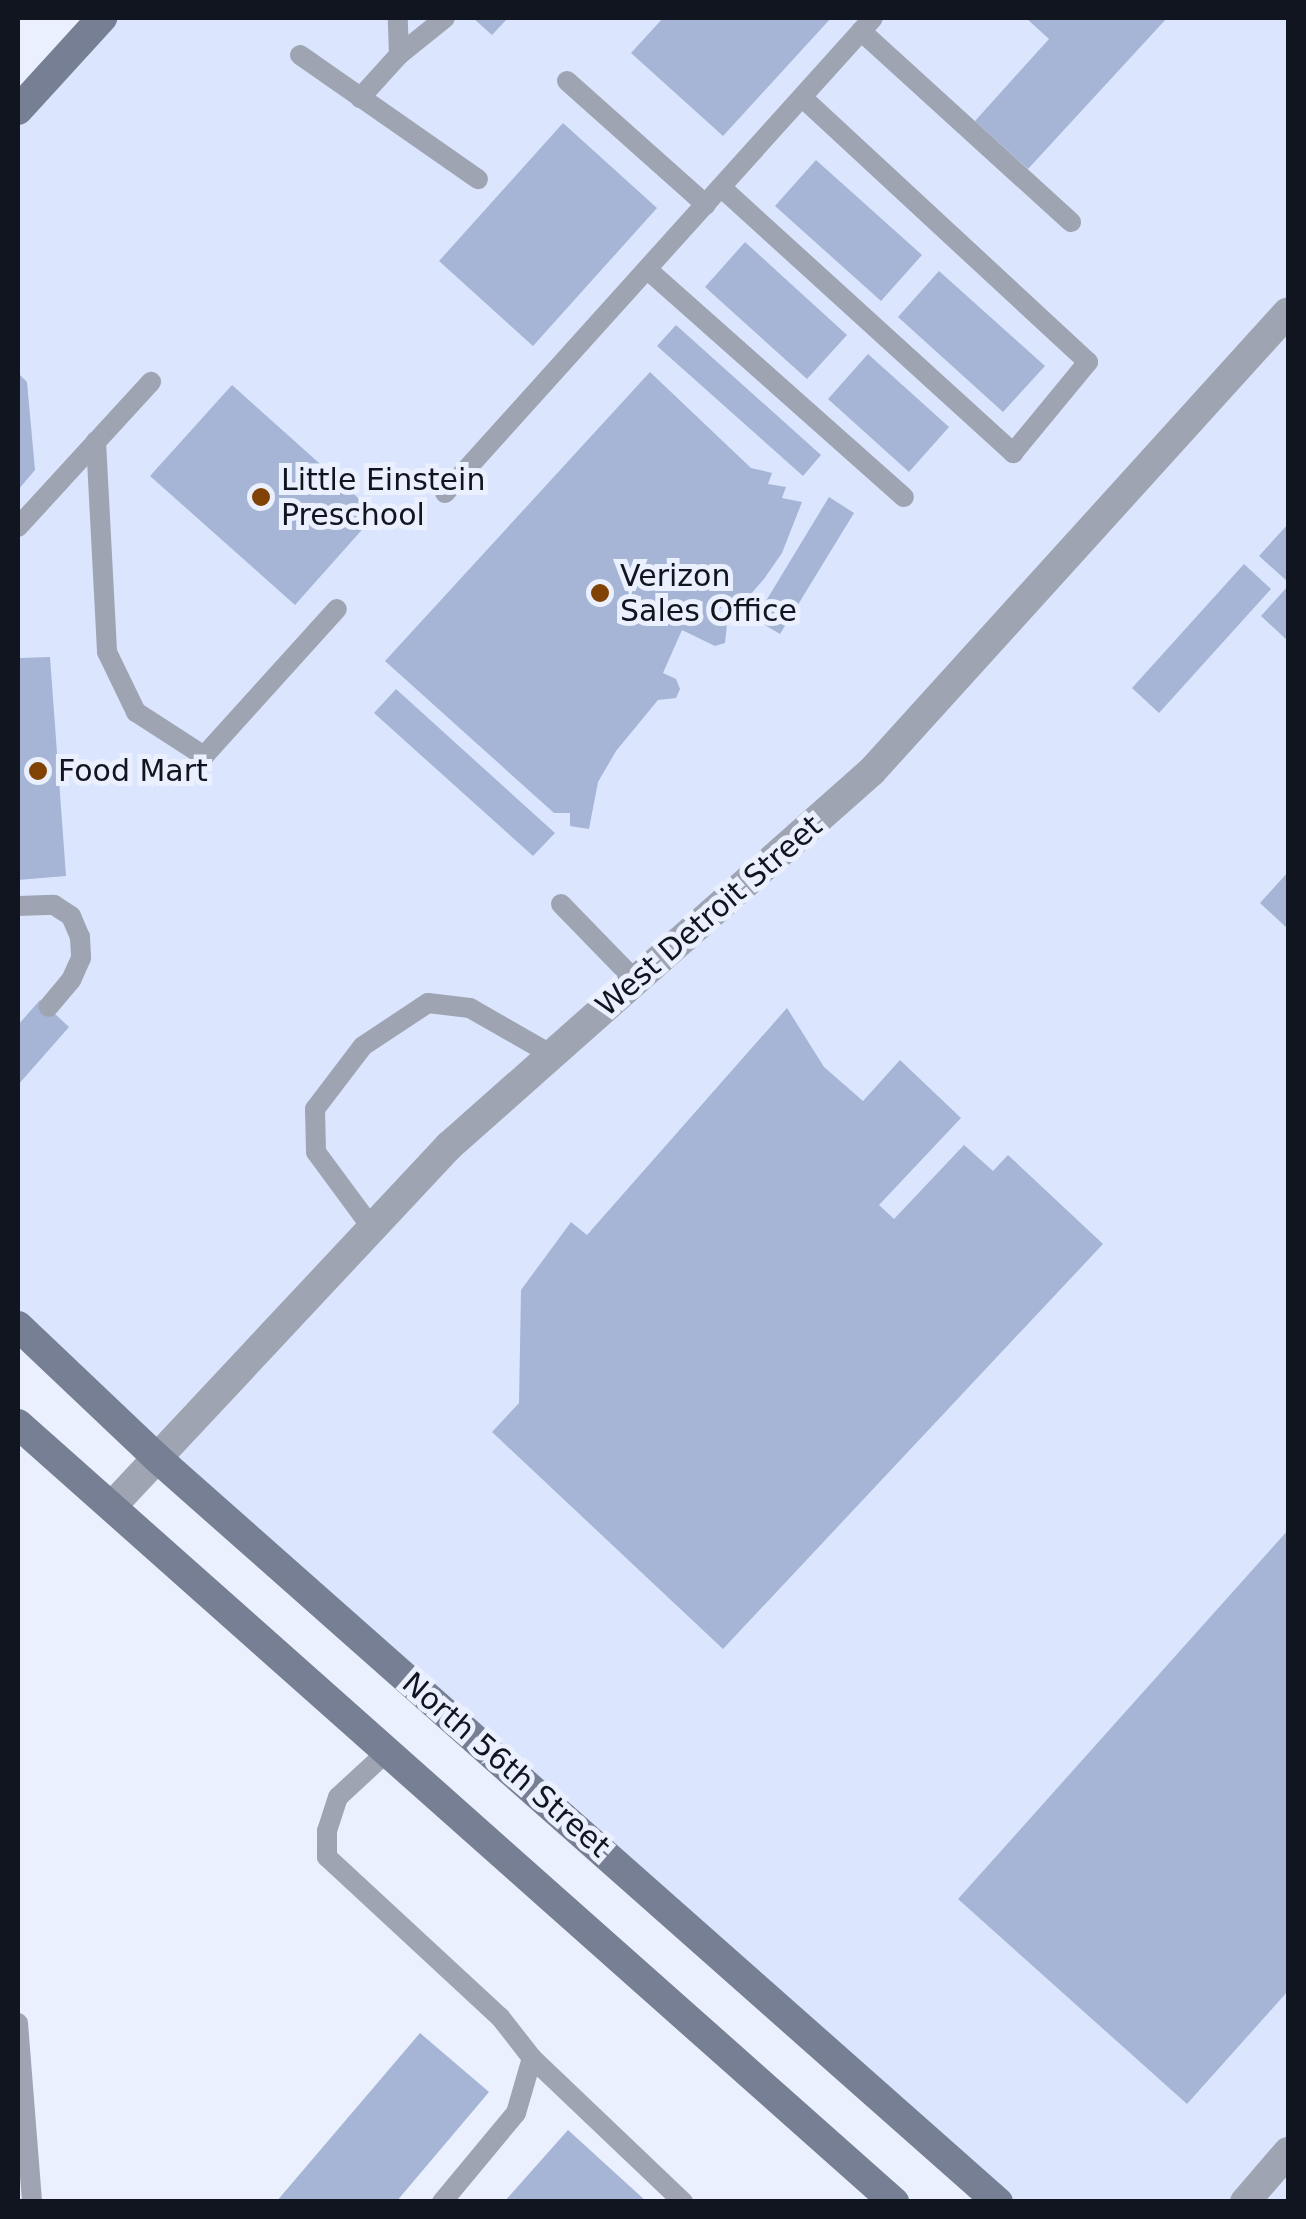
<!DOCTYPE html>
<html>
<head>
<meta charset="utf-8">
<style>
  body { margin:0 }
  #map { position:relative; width:1306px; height:2219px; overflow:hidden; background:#eaf0fe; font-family:"DejaVu Sans",sans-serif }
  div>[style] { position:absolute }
  .built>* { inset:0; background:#dbe6fe }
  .building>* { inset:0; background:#a6b5d6 }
  .lane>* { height:20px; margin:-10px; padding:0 10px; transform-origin:10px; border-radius:10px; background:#9ea4b2 }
  .street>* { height:30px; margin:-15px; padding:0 15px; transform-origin:15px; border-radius:15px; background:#9ea4b2 }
  .secondary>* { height:30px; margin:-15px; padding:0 15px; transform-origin:15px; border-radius:15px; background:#767f93 }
  .dots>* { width:28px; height:28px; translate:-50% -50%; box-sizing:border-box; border:5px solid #eaf0fe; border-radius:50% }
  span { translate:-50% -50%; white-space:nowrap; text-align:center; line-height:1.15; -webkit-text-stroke:10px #eaf0fe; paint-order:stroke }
  .poi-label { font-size:30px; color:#101520 }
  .left { translate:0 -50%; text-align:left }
  .street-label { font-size:30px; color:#101520 }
  .frame { position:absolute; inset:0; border:20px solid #101520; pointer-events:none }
</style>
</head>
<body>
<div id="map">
  <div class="built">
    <div style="clip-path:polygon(102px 18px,1288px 18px,1288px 2201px,994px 2201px,18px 1326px,18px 110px)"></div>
  </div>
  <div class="building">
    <div style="clip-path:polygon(473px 18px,508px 18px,492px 35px)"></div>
    <div style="clip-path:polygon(663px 18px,831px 18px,723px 136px,631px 53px)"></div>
    <div style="clip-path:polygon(1026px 18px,1167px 18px,1028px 169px,975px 121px,1049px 39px)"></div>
    <div style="clip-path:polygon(563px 123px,657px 208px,533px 346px,439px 261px)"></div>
    <div style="clip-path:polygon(816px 160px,922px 255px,881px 301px,775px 206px)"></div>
    <div style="clip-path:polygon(745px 242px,847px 335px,807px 379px,705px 287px)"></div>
    <div style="clip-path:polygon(939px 271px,1045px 366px,1003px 412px,898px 317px)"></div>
    <div style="clip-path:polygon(676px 325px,821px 455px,803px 476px,657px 346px)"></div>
    <div style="clip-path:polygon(868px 354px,949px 427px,909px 472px,828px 399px)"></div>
    <div style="clip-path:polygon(650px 372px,751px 468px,772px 473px,768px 484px,786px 487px,782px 498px,802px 502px,782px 553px,764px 579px,735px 612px,722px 606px,715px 617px,727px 624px,725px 643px,715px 646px,682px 630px,663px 673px,676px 679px,680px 689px,676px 698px,658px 700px,616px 751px,598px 782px,589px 829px,570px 826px,570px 813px,554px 813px,385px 661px)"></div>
    <div style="clip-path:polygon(18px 373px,27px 382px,35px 470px,18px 490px)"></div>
    <div style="clip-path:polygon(232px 385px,376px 514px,295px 605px,150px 476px)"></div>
    <div style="clip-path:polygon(829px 497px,854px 513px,780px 634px,755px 619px)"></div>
    <div style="clip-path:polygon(1288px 524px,1288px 582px,1259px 556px)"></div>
    <div style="clip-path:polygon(1244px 564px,1271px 589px,1159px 713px,1132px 688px)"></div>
    <div style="clip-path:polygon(1288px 586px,1288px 641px,1261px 616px)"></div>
    <div style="clip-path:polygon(50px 657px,66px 876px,18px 880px,18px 666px,20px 658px)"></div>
    <div style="clip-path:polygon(396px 689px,555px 833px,533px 856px,374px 713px)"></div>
    <div style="clip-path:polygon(1288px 872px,1288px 929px,1260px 903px)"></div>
    <div style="clip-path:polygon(40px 1000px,69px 1027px,18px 1085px,18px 1025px)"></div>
    <div style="clip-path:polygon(787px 1008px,824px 1067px,863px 1101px,900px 1060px,961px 1118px,879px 1205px,894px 1219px,964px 1145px,993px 1171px,1008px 1155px,1103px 1244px,723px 1649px,492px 1432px,519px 1403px,521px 1290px,571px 1222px,587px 1235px)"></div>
    <div style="clip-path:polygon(1288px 1530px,1288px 1991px,1187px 2104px,958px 1899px)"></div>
    <div style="clip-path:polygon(420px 2033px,489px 2092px,396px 2202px,276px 2202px)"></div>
    <div style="clip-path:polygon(568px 2130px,647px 2202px,504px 2202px)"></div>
  </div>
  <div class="lane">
    <div style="left:861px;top:31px;width:284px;rotate:42.3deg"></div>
    <div style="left:300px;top:55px;width:217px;rotate:34.9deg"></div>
    <div style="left:399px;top:55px;width:59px;rotate:-38.8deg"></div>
    <div style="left:567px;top:81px;width:186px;rotate:41.7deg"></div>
    <div style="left:360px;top:98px;width:58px;rotate:-47.8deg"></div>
    <div style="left:399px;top:55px;width:37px;rotate:-92deg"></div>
    <div style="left:722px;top:188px;width:394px;rotate:42.3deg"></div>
    <div style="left:1013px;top:453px;width:118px;rotate:-50.5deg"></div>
    <div style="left:1088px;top:362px;width:388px;rotate:-137.2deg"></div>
    <div style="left:648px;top:270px;width:342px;rotate:41.6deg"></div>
    <div style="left:96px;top:441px;width:211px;rotate:87deg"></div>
    <div style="left:107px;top:652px;width:67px;rotate:64.2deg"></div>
    <div style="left:136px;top:712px;width:81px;rotate:32.9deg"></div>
    <div style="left:204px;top:756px;width:198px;rotate:-47.9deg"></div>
    <div style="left:445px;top:493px;width:639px;rotate:-47.98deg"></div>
    <div style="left:18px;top:527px;width:197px;rotate:-47.5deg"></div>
    <div style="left:561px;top:904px;width:107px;rotate:45.8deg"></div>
    <div style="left:18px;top:906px;width:36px;rotate:-2deg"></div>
    <div style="left:54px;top:905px;width:20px;rotate:33deg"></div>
    <div style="left:71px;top:916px;width:23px;rotate:67deg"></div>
    <div style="left:80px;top:937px;width:21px;rotate:87deg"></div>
    <div style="left:81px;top:958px;width:24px;rotate:114deg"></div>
    <div style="left:71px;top:980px;width:35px;rotate:130deg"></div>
    <div style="left:372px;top:1228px;width:94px;rotate:-126.4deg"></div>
    <div style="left:316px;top:1152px;width:43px;rotate:-91.3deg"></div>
    <div style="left:315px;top:1109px;width:79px;rotate:-52.7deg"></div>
    <div style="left:363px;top:1046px;width:78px;rotate:-33.5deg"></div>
    <div style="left:428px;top:1003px;width:42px;rotate:6.8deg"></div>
    <div style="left:470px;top:1008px;width:95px;rotate:29.8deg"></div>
    <div style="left:389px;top:1750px;width:69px;rotate:137.3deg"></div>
    <div style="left:338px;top:1797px;width:36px;rotate:108deg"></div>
    <div style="left:327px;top:1831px;width:26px;rotate:90deg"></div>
    <div style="left:327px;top:1857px;width:236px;rotate:42.8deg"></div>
    <div style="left:500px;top:2017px;width:52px;rotate:52deg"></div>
    <div style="left:532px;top:2058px;width:57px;rotate:106.2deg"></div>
    <div style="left:516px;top:2113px;width:116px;rotate:129.7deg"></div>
    <div style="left:18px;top:2023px;width:180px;rotate:85.5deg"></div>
    <div style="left:532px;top:2058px;width:209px;rotate:43.6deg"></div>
  </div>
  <div class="street">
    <div style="left:113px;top:1505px;width:492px;rotate:-46.9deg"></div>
    <div style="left:449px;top:1146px;width:565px;rotate:-41.56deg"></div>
    <div style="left:872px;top:771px;width:619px;rotate:-47.81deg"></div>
    <div style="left:1245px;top:2202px;width:66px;rotate:-49.3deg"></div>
  </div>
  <div class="secondary">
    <div style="left:18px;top:110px;width:125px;rotate:-47.6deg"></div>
    <div style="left:18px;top:1326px;width:192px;rotate:43.5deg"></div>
    <div style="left:157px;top:1458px;width:1123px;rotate:41.5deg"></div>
    <div style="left:18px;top:1424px;width:1172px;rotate:41.61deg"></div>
  </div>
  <div class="dots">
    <div style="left:261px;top:497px;background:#814205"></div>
    <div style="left:600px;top:593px;background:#814205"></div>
    <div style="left:38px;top:771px;background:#814205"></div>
  </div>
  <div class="poi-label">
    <span class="left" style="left:281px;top:497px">Little Einstein<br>Preschool</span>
    <span class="left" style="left:620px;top:593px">Verizon<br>Sales Office</span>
    <span class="left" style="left:58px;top:771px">Food Mart</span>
  </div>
  <div class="street-label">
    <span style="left:709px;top:916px;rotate:-41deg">West Detroit Street</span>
    <span style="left:506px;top:1765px;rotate:41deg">North 56th Street</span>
  </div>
  <div class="frame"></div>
</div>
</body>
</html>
